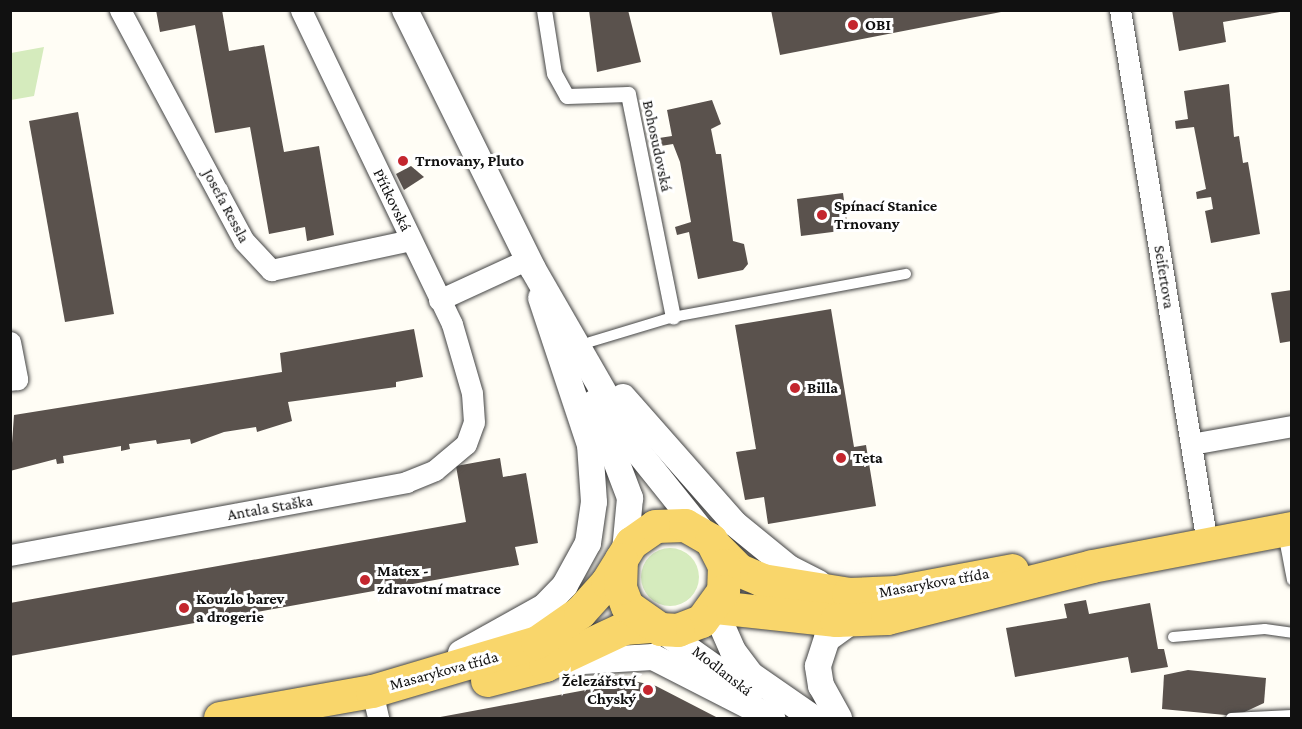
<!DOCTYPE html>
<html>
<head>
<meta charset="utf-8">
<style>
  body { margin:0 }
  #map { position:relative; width:1302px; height:729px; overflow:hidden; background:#fffdf5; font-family:"Crimson Pro",serif }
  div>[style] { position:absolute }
  .green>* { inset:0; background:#d5ebbd }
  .round { border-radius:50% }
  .building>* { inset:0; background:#5a524d }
  .roads { filter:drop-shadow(0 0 2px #444) drop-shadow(0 0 2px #444) }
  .service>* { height:10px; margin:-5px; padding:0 5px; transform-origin:5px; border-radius:5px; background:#fff }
  .pedestrian>* { height:15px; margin:-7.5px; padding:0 7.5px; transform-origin:7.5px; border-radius:7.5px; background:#fff }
  .minor>* { height:21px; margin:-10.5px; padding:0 10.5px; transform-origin:10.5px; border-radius:10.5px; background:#fff }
  .tertiary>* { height:26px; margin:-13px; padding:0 13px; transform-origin:13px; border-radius:13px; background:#fff }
  .primary>* { height:33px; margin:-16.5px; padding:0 16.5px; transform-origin:16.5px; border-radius:16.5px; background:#f9d66b }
  .dots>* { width:16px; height:16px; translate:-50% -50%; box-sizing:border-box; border:3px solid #fff; border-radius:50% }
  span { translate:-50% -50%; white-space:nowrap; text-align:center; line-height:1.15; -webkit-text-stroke:6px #fff; paint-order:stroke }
  .poi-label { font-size:16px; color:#111; font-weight:700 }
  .left { translate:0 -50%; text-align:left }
  .right { translate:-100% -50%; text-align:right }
  .street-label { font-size:16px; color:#111 }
  .frame { position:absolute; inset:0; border:12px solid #111; pointer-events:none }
</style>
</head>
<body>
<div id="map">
  <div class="green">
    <div style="clip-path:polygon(44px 47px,34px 96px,11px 100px,11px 53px)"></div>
    <div class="round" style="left:641px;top:548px;width:58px;height:58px"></div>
  </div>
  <div class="building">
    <div style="clip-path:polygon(156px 10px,222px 10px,229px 51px,264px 45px,284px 152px,319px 146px,334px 235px,307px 241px,305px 227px,269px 234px,250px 127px,215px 133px,195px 25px,160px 32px)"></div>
    <div style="clip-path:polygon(589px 10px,628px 10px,641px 62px,597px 72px)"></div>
    <div style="clip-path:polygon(771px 10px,1001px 10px,1001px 12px,780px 55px)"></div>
    <div style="clip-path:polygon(1172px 10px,1280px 10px,1280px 12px,1223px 22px,1226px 42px,1179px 51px)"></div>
    <div style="clip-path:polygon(1229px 84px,1234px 137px,1239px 136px,1243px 163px,1248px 162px,1260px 234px,1211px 243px,1205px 211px,1213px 209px,1211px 197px,1197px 199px,1196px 192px,1206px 189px,1194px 127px,1176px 129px,1175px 121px,1188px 119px,1184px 91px)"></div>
    <div style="clip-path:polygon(712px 100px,721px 124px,711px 129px,716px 154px,721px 154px,733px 241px,744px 244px,748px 264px,743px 270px,698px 279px,689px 232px,677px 235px,675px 227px,691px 222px,680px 162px,673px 144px,661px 146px,659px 138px,672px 136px,667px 110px)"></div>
    <div style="clip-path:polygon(78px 112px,114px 314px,65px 322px,29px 121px)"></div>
    <div style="clip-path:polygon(411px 166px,424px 177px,404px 190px,396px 174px)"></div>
    <div style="clip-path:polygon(843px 193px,848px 230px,801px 236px,797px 199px)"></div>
    <div style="clip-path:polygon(1292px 290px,1292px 341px,1280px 343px,1271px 293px)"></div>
    <div style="clip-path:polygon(831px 309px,854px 447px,866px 445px,876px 506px,768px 524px,764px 497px,745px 500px,736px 452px,756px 449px,735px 325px)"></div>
    <div style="clip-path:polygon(414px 329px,423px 377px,396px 382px,396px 387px,288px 402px,292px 421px,257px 432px,256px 427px,224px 432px,191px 444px,190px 439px,157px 444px,156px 440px,129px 444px,130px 449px,121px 451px,121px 446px,63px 456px,64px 463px,57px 464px,56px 459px,10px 471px,14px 415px,282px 372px,280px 353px)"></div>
    <div style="clip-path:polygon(500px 458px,503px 477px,526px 473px,538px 543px,515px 547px,519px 565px,10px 656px,10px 603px,466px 522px,456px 466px)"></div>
    <div style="clip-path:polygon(1086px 600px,1089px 614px,1150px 603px,1158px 649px,1164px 649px,1168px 667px,1131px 673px,1128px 657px,1015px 677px,1006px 628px,1067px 618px,1064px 604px)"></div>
    <div style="clip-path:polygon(1188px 670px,1266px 678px,1264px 703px,1236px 716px,1162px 709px,1164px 675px)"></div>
    <div style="clip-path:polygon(634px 681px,656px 686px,718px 718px,435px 718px)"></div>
  </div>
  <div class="roads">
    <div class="service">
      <div style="left:590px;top:342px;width:87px;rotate:-16.8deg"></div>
      <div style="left:673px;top:317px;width:237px;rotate:-10.5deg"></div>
      <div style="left:1283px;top:533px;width:48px;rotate:79.2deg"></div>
      <div style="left:1173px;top:637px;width:92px;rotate:-5deg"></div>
      <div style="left:1265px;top:629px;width:27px;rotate:8deg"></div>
      <div style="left:1231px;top:718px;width:61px;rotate:-2.8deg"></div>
    </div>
    <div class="pedestrian">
      <div style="left:544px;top:10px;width:64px;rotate:81deg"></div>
      <div style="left:554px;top:73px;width:26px;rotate:61deg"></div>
      <div style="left:567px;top:96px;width:61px;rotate:-1.9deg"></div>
      <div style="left:628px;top:94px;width:227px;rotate:78.6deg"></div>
    </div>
    <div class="minor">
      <div style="left:120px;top:10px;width:262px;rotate:61.8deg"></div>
      <div style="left:244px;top:241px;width:40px;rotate:47deg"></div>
      <div style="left:271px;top:270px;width:143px;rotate:-12.1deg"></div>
      <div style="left:1120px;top:10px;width:540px;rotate:80.73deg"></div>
      <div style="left:439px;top:300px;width:98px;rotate:-24.7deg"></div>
      <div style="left:10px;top:342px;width:38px;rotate:79deg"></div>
      <div style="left:17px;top:379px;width:7px;rotate:172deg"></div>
      <div style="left:1191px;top:444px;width:103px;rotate:-10.1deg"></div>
      <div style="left:10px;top:555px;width:403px;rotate:-10.4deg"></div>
      <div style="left:406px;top:482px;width:31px;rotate:-22deg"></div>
      <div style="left:435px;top:470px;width:40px;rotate:-40deg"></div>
      <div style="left:466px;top:444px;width:23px;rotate:-70deg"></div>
      <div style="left:474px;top:422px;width:29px;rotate:-94deg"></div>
      <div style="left:472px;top:393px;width:72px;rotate:-106.2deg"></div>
      <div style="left:452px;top:324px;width:348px;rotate:-115.7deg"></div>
      <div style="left:372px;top:691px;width:28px;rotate:77deg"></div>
    </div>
    <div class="tertiary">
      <div style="left:405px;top:10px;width:289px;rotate:63.7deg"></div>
      <div style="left:533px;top:269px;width:212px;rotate:60.1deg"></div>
      <div style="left:639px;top:453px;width:102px;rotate:51.3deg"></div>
      <div style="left:623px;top:397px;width:169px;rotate:48.6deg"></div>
      <div style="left:735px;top:524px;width:70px;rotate:39.2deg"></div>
      <div style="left:789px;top:568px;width:33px;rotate:27deg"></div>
      <div style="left:594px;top:403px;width:102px;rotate:69.2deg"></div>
      <div style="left:630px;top:498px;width:53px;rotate:95.4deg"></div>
      <div style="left:714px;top:608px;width:47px;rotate:66.2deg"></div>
      <div style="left:733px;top:651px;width:30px;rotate:53deg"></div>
      <div style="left:751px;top:675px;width:75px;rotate:34.7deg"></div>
      <div style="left:660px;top:629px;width:110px;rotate:35.4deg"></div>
      <div style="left:461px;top:653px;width:95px;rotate:-29deg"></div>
      <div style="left:544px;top:607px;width:30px;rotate:-46deg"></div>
      <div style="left:565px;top:585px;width:48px;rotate:-61.3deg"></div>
      <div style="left:588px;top:543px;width:41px;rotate:-81.7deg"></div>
      <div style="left:594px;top:502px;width:57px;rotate:-94deg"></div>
      <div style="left:590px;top:445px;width:155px;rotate:-108.4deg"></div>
      <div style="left:566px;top:662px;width:87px;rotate:-3.3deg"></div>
      <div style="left:653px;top:657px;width:134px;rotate:27.1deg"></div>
      <div style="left:839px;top:718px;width:37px;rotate:-119deg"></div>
      <div style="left:821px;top:686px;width:20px;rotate:-99deg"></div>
      <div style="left:818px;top:666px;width:28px;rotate:-72deg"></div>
      <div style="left:827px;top:639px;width:32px;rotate:-36deg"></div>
    </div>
    <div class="primary">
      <div style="left:716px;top:547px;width:33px;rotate:45deg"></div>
      <div style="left:739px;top:570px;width:25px;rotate:23deg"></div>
      <div style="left:762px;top:580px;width:87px;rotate:9.2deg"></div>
      <div style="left:848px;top:594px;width:48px;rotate:-2.4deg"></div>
      <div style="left:896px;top:592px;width:118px;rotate:-10.7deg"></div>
      <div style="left:716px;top:607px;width:121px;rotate:6.2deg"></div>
      <div style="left:836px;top:620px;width:51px;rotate:-2.2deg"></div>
      <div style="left:887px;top:618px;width:211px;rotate:-14.2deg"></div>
      <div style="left:1092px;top:566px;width:204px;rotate:-10.8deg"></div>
      <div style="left:487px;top:680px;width:60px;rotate:-14.5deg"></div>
      <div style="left:545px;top:665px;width:87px;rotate:-25.1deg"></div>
      <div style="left:624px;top:628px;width:27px;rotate:-4deg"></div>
      <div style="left:220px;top:718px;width:154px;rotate:-10.1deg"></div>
      <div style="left:372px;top:691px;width:172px;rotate:-16.5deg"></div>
      <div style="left:537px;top:642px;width:52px;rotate:-34.9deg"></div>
      <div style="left:580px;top:612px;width:40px;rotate:-48deg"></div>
      <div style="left:607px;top:582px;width:46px;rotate:-58.4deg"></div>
      <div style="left:631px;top:543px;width:29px;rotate:-35deg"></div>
      <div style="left:655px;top:526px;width:30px;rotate:-2deg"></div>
      <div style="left:685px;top:525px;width:30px;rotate:30deg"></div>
      <div style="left:711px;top:540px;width:28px;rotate:63deg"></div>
      <div style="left:724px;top:565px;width:26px;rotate:92deg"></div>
      <div style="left:723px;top:591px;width:37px;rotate:126deg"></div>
      <div style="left:701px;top:621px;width:25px;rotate:159deg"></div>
      <div style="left:678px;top:630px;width:18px;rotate:-177deg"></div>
      <div style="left:660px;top:629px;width:40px;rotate:-145.1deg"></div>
      <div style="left:627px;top:606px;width:19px;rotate:-111deg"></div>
      <div style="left:620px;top:588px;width:29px;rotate:-88deg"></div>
    </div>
  </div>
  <div class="dots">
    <div style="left:853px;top:25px;background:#c4262e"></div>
    <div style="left:403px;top:161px;background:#c4262e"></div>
    <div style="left:822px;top:215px;background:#c4262e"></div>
    <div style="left:795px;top:388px;background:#c4262e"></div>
    <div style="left:841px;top:458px;background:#c4262e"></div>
    <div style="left:365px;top:580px;background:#c4262e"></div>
    <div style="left:184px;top:608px;background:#c4262e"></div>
    <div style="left:648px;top:690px;background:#c4262e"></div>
  </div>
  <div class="poi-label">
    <span class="left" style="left:865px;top:25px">OBI</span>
    <span class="left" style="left:415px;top:161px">Trnovany, Pluto</span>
    <span class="left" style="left:834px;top:215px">Spínací Stanice<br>Trnovany</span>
    <span class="left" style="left:807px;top:388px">Billa</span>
    <span class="left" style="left:853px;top:458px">Teta</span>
    <span class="left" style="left:377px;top:580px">Matex -<br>zdravotní matrace</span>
    <span class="left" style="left:196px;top:608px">Kouzlo barev<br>a drogerie</span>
    <span class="right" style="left:636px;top:690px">Železářství<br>Chyský</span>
  </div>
  <div class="street-label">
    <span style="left:657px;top:146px;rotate:78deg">Bohosudovská</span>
    <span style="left:392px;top:200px;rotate:64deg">Přítkovská</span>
    <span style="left:226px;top:206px;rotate:62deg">Josefa Ressla</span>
    <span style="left:1164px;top:277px;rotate:81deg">Seifertova</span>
    <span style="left:270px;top:508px;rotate:-10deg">Antala Staška</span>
    <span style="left:934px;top:583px;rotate:-10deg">Masarykova třída</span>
    <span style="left:444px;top:671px;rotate:-15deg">Masarykova třída</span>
    <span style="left:722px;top:671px;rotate:38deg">Modlanská</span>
  </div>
  <div class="frame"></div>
</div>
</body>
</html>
